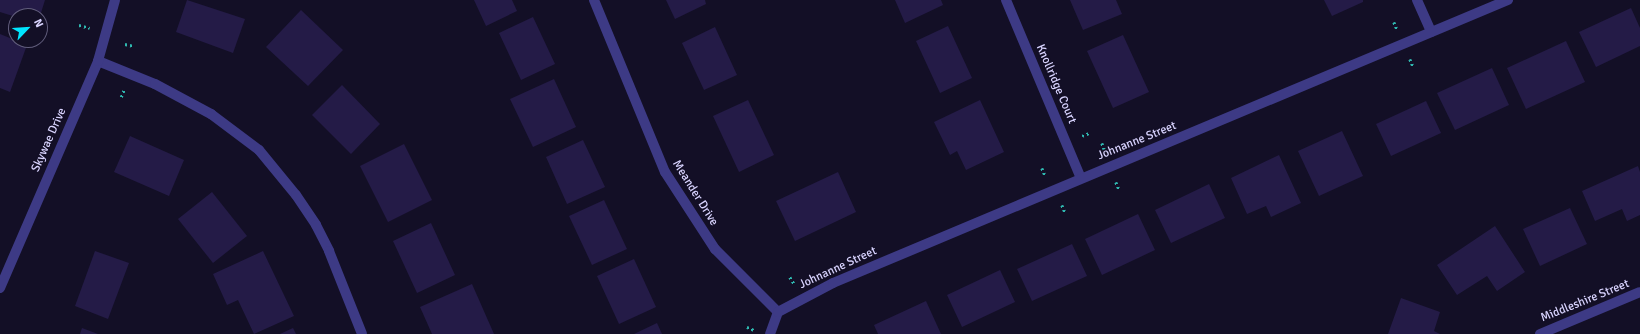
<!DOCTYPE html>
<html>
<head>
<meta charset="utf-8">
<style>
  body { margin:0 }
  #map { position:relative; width:1640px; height:334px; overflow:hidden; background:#130f26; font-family:Signika,sans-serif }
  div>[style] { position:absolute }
  .building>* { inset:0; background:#241b47 }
  .path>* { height:2.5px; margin-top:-1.25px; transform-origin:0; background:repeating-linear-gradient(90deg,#2fb8b0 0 2px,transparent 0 5px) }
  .minor>* { height:10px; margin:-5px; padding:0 5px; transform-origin:5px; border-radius:5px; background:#3d3a85 }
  span { translate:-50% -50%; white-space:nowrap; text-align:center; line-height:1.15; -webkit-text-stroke:3px #130f26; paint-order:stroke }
  .street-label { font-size:12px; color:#d9d4ff }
  .north { position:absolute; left:8px; top:8px; width:40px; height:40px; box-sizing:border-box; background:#130f26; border:1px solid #625e7d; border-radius:50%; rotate:65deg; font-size:11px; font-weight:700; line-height:16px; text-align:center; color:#d9d4ff }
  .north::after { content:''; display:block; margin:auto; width:14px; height:18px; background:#00e5ff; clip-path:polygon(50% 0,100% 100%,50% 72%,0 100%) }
</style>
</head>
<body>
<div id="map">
  <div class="building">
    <div style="clip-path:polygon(0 0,45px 0,40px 16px,16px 17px,0 12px)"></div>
    <div style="clip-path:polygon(187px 0,245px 19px,233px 53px,176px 32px)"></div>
    <div style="clip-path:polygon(474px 0,512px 0,517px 11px,486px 26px)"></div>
    <div style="clip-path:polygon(666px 0,705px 0,706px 4px,675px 19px)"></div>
    <div style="clip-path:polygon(895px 0,941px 0,943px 5px,905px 23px)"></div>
    <div style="clip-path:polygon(1070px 0,1116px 0,1122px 14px,1083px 30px)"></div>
    <div style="clip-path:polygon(1324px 0,1363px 0,1363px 2px,1332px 16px)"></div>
    <div style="clip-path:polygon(1631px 8px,1640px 28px,1640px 46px,1596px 67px,1579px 32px)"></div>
    <div style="clip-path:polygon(301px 10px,343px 50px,308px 86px,266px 47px)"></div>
    <div style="clip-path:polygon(533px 17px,555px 64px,521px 80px,499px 33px)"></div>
    <div style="clip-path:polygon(948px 26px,972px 78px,940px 93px,916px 41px)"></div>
    <div style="clip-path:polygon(715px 27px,737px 75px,704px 90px,682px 43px)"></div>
    <div style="clip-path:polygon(0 34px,27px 45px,10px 92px,0 88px)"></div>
    <div style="clip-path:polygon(1123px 35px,1149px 92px,1113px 108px,1087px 51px)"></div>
    <div style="clip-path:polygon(1566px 41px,1585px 82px,1526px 109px,1507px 68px)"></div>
    <div style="clip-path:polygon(1492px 68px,1509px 105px,1455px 130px,1437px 93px)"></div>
    <div style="clip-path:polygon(554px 79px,576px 127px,533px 147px,510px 99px)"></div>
    <div style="clip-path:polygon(342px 85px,380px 124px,351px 154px,312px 115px)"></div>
    <div style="clip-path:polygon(748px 100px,774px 155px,739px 172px,713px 116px)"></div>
    <div style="clip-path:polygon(980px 100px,1004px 152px,966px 170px,957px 151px,950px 155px,934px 122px)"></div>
    <div style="clip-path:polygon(1426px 101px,1441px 133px,1391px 156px,1376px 124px)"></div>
    <div style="clip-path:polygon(1342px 131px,1363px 176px,1319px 196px,1298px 151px)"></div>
    <div style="clip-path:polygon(130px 136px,184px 160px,169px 196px,114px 172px)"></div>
    <div style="clip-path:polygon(583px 140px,605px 187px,567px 204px,546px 157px)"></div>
    <div style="clip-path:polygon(404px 144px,432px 200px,388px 222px,360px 166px)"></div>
    <div style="clip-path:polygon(1279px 155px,1301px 203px,1271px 217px,1266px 206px,1247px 214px,1231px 178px)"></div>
    <div style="clip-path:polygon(1638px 166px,1640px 172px,1640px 215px,1627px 221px,1622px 209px,1595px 221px,1582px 191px)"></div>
    <div style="clip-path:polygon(838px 172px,856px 212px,795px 241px,776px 201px)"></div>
    <div style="clip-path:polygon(1209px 184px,1225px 218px,1171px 243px,1155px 210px)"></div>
    <div style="clip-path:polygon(212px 192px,247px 236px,213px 263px,178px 219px)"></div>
    <div style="clip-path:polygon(604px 200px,627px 249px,592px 265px,569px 216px)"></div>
    <div style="clip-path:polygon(1570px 208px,1587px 244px,1540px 266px,1523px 229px)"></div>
    <div style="clip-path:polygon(1138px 214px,1155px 250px,1102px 275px,1085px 239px)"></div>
    <div style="clip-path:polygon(431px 223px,455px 275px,417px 293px,393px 241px)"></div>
    <div style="clip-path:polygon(1495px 226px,1525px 272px,1497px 291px,1487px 276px,1457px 295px,1437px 265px)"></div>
    <div style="clip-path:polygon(1072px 244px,1087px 276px,1032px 301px,1017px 269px)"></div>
    <div style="clip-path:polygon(95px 251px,129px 263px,108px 319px,75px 306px)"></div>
    <div style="clip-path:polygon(263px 251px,294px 316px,254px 334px,238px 300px,227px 305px,213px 274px)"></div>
    <div style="clip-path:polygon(634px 259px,656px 307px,619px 324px,597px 276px)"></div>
    <div style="clip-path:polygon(1000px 270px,1015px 302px,962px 327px,947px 295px)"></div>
    <div style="clip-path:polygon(472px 284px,494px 334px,432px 334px,420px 307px)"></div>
    <div style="clip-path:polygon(1401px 298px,1440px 312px,1434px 331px,1440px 334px,1388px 334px)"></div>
    <div style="clip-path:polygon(926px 301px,941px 334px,878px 334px,874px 325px)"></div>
    <div style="clip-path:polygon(657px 323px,662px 334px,634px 334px)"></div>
    <div style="clip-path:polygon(82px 328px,98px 334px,80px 334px)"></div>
    <div style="clip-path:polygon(293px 328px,296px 334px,280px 334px)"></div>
  </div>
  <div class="path">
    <div style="left:1394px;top:22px;width:8px;rotate:67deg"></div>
    <div style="left:79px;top:25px;width:11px;rotate:15deg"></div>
    <div style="left:125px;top:44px;width:9px;rotate:13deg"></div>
    <div style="left:1410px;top:59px;width:8px;rotate:67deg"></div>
    <div style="left:121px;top:97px;width:8px;rotate:-67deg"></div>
    <div style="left:1082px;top:136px;width:8px;rotate:-23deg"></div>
    <div style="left:1102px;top:143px;width:9px;rotate:69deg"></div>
    <div style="left:1042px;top:168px;width:8px;rotate:67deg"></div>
    <div style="left:1116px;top:182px;width:8px;rotate:67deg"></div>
    <div style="left:1062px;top:205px;width:8px;rotate:67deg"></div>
    <div style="left:790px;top:277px;width:9px;rotate:58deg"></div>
    <div style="left:747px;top:327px;width:8px;rotate:23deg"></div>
  </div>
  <div class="minor">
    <div style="left:594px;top:0;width:186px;rotate:67.6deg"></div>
    <div style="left:665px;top:172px;width:92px;rotate:57deg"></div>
    <div style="left:715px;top:249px;width:89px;rotate:45deg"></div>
    <div style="left:778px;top:312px;width:23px;rotate:110deg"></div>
    <div style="left:1006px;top:0;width:193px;rotate:67.2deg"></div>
    <div style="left:1417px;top:0;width:35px;rotate:66deg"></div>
    <div style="left:98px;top:61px;width:61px;rotate:22deg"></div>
    <div style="left:155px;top:84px;width:64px;rotate:28.2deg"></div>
    <div style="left:211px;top:114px;width:60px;rotate:36.9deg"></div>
    <div style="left:259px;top:150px;width:58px;rotate:50.6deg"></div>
    <div style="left:296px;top:195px;width:36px;rotate:56deg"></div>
    <div style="left:316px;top:225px;width:29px;rotate:63deg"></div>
    <div style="left:329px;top:251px;width:89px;rotate:68.3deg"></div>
    <div style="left:0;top:288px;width:247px;rotate:-66.6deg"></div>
    <div style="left:98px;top:61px;width:63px;rotate:-74.4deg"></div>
    <div style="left:778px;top:312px;width:62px;rotate:-27.8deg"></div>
    <div style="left:833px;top:283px;width:732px;rotate:-22.75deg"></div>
    <div style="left:1540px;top:334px;width:108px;rotate:-22.8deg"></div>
  </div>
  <div class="street-label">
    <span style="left:1056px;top:84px;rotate:67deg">Knollridge Court</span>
    <span style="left:49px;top:140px;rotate:-66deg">Skywae Drive</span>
    <span style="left:1137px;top:141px;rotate:-22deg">Johnanne Street</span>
    <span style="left:695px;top:193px;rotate:58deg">Meander Drive</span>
    <span style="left:838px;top:268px;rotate:-25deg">Johnanne Street</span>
    <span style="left:1585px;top:301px;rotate:-22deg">Middleshire Street</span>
  </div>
  <div class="north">N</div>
</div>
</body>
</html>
